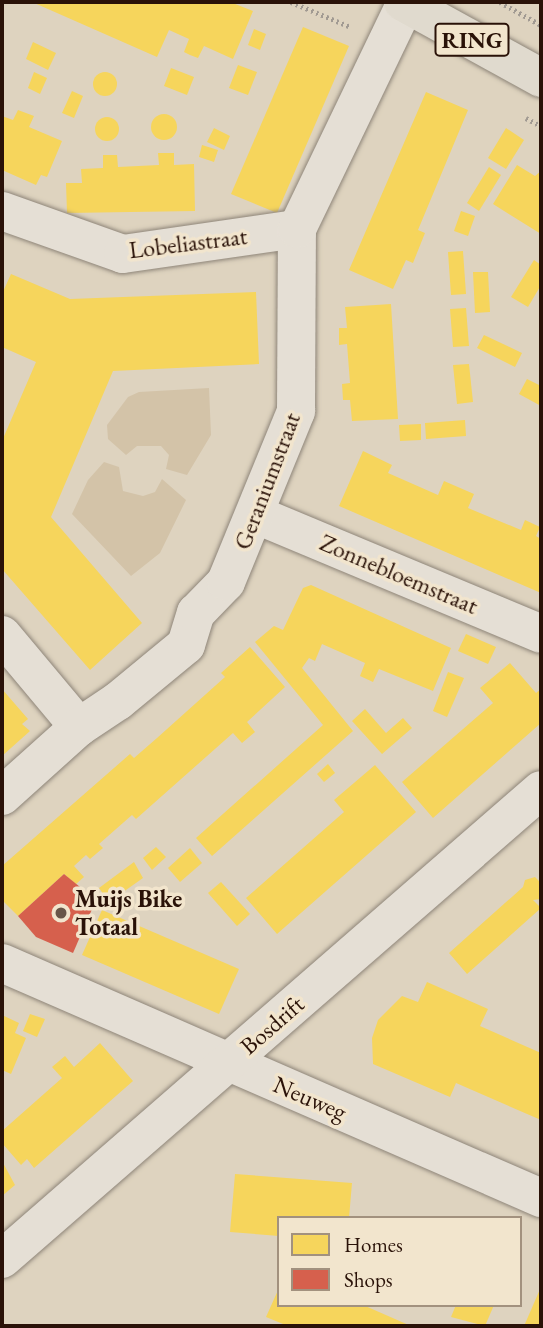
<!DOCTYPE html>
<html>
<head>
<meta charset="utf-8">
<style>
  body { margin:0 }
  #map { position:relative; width:543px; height:1328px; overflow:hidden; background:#ded3bf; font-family:"EB Garamond",serif }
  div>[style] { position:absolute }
  .green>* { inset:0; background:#d3c3a8 }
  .homes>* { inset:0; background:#f6d55c }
  .round { border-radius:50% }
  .shops>* { inset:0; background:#d6604d }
  .path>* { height:4.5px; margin-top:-2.25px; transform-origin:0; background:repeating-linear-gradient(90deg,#a19a92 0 2px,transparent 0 5.5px) }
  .roads { filter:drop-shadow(0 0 2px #8e8579) drop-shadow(0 0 2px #8e8579) }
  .minor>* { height:38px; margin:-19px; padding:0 19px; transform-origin:19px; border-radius:19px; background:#e5dfd5 }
  .tertiary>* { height:38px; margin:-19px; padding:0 19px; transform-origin:19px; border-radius:19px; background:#e5dfd5 }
  .primary>* { height:38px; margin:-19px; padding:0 19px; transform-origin:19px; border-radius:19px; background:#e0dace }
  .dots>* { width:19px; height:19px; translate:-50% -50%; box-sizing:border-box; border:4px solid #f2e5cd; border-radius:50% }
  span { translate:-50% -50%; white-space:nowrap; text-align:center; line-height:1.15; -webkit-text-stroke:7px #f2e5cd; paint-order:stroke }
  .shield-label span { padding:2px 5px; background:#f2e5cd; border:2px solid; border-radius:5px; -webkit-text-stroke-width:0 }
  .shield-label { font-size:23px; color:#2a1208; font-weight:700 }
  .street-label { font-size:24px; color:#2a1208 }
  .poi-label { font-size:24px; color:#2a1208; font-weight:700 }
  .left { translate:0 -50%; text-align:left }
  .frame { position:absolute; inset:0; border:4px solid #2a1208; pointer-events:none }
  .legend { position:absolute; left:277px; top:1216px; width:245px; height:91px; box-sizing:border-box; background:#f2e5cd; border:2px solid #a2917e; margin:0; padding:9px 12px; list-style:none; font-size:21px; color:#2a1208 }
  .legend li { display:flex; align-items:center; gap:14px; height:35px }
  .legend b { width:35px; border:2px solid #a2917e }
</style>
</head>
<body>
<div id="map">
  <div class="green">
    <div style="clip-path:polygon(209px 388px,211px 435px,187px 475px,166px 469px,169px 455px,161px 446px,137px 446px,126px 455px,108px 439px,107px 425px,128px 397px,139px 392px)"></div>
    <div style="clip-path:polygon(104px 462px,119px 467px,123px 491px,143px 496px,155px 492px,162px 479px,186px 500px,160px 553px,131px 576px,72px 514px,88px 480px)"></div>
  </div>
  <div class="homes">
    <div style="clip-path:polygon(32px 2px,230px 2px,253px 11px,233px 59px,204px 46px,198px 58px,190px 55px,184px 52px,189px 39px,169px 30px,157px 57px)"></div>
    <div style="clip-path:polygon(303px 27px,349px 46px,277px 213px,231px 194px)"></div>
    <div style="clip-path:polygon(254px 29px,266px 34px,260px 50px,248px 45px)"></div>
    <div style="clip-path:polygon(33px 42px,56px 53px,48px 70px,26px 59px)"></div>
    <div style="clip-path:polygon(238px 65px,257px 72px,248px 95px,229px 88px)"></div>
    <div style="clip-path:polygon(171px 68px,194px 77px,187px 95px,164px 86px)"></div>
    <div class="round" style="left:93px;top:72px;width:24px;height:24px"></div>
    <div style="clip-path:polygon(34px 72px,47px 78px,40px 94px,28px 88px)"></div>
    <div style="clip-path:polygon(72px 91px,83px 96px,74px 118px,62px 113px)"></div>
    <div style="clip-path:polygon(426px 92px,468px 110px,418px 230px,425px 233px,413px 263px,406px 260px,393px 289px,349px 270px)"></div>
    <div style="clip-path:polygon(18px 110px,34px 116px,29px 127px,62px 141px,47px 177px,41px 175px,36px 185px,2px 170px,2px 116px,13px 120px)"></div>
    <div class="round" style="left:151px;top:114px;width:26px;height:26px"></div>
    <div class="round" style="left:95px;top:117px;width:24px;height:24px"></div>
    <div style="clip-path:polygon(214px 128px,230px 136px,224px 150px,207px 142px)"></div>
    <div style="clip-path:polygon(506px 128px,524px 140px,506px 169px,488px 158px)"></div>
    <div style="clip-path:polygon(202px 145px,218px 150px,214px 162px,199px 157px)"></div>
    <div style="clip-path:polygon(158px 153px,174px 153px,174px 165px,194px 164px,195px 211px,67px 213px,66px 183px,82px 183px,81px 169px,103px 168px,103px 155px,117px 155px,118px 167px,159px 165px)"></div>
    <div style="clip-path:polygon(517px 165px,535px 176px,541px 171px,541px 234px,493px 204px)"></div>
    <div style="clip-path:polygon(489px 167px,501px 175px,479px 211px,467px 203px)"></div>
    <div style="clip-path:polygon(461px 211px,475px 216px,468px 236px,454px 231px)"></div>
    <div style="clip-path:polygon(463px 251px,466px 294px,451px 295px,448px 252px)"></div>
    <div style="clip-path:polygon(534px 260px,541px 265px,541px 285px,528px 307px,511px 297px)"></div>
    <div style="clip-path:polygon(473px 272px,488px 272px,490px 312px,475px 313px)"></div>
    <div style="clip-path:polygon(11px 274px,70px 299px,256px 292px,259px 364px,113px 371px,51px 517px,142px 623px,90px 670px,2px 569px,2px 441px,36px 362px,2px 347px,2px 294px)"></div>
    <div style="clip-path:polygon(391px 304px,398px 419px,352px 421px,350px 400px,343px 400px,342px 384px,350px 383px,347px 344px,339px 345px,339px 328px,347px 328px,345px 307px)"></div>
    <div style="clip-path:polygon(466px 308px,469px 346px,453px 347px,450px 309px)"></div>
    <div style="clip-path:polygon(484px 335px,522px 353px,515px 367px,477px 348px)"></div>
    <div style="clip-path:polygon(469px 364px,473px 402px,457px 404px,453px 365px)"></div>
    <div style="clip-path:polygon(527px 379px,541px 386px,541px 406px,519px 394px)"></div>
    <div style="clip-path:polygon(465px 420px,466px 436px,426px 439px,425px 423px)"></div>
    <div style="clip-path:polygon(421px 424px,421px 440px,400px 441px,399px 425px)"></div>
    <div style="clip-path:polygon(363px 451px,392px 465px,388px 473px,438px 495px,444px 481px,474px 494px,468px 508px,521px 530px,525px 520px,540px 527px,536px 536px,541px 539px,541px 593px,339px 506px)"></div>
    <div style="clip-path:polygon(311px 585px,451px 648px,433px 691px,379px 669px,373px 682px,360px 676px,365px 663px,322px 644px,315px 661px,309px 658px,302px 668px,353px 731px,212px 856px,196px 838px,323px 725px,255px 642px,274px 626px,283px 630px,303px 588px)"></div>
    <div style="clip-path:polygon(466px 634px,496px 647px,488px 664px,458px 651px)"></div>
    <div style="clip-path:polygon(250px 647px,285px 687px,247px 722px,255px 732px,242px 743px,233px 733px,136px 819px,132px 815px,99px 844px,103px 848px,90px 859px,86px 855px,74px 866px,84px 877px,76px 884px,64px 874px,18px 916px,2px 900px,2px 866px,130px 754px,134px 758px,157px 738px,225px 677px,221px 673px)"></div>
    <div style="clip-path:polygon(510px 663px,536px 693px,541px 689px,541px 723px,433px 818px,402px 782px,493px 703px,480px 688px)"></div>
    <div style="clip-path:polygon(448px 672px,464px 678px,447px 717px,433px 711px)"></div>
    <div style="clip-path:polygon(2px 689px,28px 719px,22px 724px,30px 731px,2px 756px)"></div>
    <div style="clip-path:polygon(365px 709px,386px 733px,403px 718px,412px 728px,382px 754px,352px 721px)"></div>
    <div style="clip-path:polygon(328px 764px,335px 773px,324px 782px,317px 774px)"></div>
    <div style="clip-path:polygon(375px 765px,416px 812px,277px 934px,246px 898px,344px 812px,334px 800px)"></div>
    <div style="clip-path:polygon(156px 847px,166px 857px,152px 870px,143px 858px)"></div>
    <div style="clip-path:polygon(190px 848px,202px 863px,180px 882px,168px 868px)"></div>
    <div style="clip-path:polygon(134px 862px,143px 878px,109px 902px,99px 888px)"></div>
    <div style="clip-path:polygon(535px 877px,541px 883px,541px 899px,533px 900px,541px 908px,467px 974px,449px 953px,523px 887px,525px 880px)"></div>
    <div style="clip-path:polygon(221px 882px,250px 914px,237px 926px,208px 893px)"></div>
    <div style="clip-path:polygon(102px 910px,239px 969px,219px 1014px,82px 955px)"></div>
    <div style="clip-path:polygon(427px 982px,488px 1009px,480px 1026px,541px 1053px,541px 1120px,456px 1083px,450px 1097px,373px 1064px,372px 1038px,378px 1020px,402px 996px,418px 1002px)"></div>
    <div style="clip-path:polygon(30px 1014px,45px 1019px,37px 1037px,23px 1031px)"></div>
    <div style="clip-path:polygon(2px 1015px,19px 1023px,15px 1033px,26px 1038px,11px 1074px,2px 1070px)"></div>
    <div style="clip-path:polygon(100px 1043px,133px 1081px,34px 1168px,27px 1159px,21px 1165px,2px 1143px,2px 1131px,62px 1078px,52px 1067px,65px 1056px,74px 1067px)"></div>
    <div style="clip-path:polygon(2px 1161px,15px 1185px,2px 1196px)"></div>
    <div style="clip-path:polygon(235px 1174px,352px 1183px,349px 1218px,279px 1218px,279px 1236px,230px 1232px)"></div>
    <div style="clip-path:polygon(541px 1287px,541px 1326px,524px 1326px)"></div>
    <div style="clip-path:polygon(279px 1288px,279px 1305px,363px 1305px,411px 1326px,288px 1326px,266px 1317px)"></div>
    <div style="clip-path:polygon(456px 1305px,494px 1305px,485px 1326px,451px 1317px)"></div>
  </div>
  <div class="shops">
    <div style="clip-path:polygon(64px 874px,96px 900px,73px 953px,36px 937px,18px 916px)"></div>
  </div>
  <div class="path">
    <div style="left:291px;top:2px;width:65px;rotate:22.6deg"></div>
    <div style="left:500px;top:2px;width:47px;rotate:29.3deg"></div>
    <div style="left:526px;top:118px;width:17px;rotate:28deg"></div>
  </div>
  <div class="roads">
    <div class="minor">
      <div style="left:2px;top:211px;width:128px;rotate:19.6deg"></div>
      <div style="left:123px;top:254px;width:176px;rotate:-8.2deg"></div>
      <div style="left:257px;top:515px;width:308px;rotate:22.7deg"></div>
      <div style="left:2px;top:635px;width:120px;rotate:50.1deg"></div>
      <div style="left:2px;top:796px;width:103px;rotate:-41.9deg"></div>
      <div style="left:79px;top:727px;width:47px;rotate:-33.7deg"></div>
      <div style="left:118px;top:701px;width:88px;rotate:-39.5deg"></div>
      <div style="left:186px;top:645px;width:34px;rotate:-73deg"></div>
      <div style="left:196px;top:613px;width:43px;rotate:-45.9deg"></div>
      <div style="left:226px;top:582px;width:185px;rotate:-67.7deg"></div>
      <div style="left:296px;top:411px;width:182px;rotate:-89.7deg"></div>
      <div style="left:297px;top:229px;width:251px;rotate:-64.3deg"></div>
      <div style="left:2px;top:963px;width:588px;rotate:23.56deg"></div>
    </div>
    <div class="tertiary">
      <div style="left:2px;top:1259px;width:714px;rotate:-41.03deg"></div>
    </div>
    <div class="primary">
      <div style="left:403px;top:2px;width:158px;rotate:28.8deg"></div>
    </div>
  </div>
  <div class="dots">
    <div style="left:61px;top:913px;background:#695648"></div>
  </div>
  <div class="shield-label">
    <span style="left:472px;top:40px">RING</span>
  </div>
  <div class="street-label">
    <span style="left:188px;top:243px;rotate:-7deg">Lobeliastraat</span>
    <span style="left:267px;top:481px;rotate:-69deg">Geraniumstraat</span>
    <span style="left:399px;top:574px;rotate:23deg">Zonnebloemstraat</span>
    <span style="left:272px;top:1025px;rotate:-41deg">Bosdrift</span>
    <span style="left:310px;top:1098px;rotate:23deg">Neuweg</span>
  </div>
  <div class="poi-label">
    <span class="left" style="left:75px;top:913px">Muijs Bike<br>Totaal</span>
  </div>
  <div class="frame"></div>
  <ul class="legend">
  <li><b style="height:19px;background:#f6d55c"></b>Homes</li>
  <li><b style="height:19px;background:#d6604d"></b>Shops</li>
  </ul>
</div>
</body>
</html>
